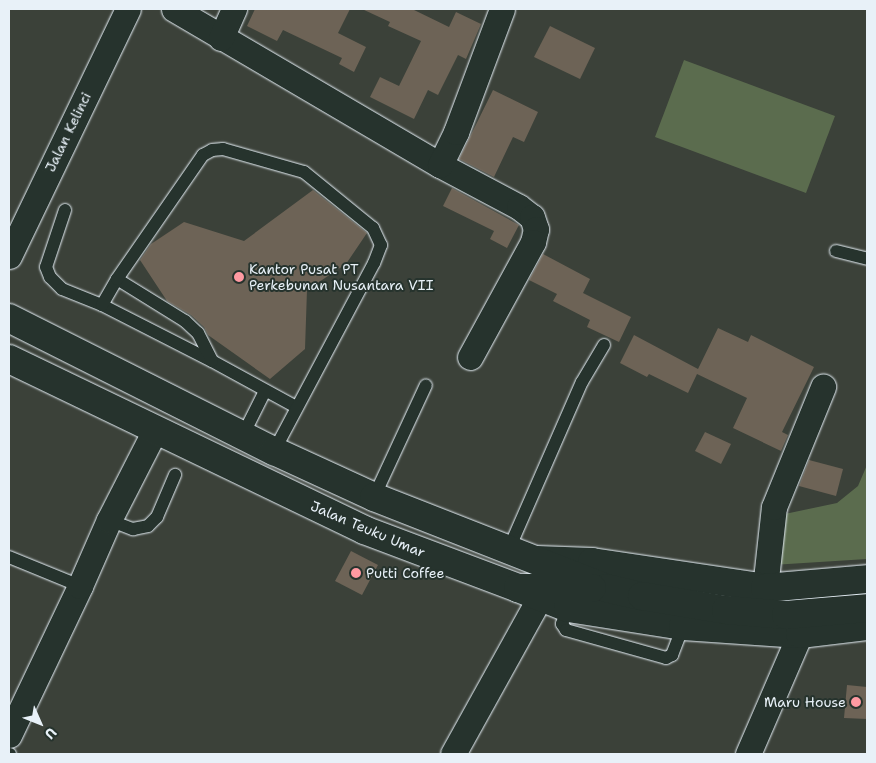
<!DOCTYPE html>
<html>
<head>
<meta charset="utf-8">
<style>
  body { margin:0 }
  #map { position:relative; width:876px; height:763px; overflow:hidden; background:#3b4139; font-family:"Shantell Sans",sans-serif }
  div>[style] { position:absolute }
  .green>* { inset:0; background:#5b6c4e }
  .building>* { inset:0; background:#6d6356 }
  .roads { filter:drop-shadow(0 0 1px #e8f1f8) drop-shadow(0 0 1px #e8f1f8) }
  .service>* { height:12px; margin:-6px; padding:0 6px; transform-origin:6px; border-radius:6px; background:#26332d }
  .minor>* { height:25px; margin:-12.5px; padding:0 12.5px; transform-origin:12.5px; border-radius:12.5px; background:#26332d }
  .primary>* { height:28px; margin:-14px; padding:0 14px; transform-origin:14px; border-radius:14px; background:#26332d }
  .trunk>* { height:28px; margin:-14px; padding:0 14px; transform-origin:14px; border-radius:14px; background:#26332d }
  .dots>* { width:14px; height:14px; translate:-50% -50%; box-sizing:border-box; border:2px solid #26332d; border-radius:50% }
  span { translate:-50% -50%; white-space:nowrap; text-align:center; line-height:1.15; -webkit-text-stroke:4px #26332d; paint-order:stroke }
  .street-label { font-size:14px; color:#e8f1f8 }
  .poi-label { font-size:14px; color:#e8f1f8 }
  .left { translate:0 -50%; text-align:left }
  .right { translate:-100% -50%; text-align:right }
  .frame { position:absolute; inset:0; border:10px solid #e8f1f8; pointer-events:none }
  .north { position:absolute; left:15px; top:698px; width:50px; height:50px; -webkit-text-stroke:4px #26332d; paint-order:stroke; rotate:134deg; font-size:14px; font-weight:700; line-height:20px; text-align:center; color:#e8f1f8 }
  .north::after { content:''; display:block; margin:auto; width:18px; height:22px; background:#e8f1f8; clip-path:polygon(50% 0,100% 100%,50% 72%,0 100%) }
</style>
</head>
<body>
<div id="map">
  <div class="green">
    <div style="clip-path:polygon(684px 60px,835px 116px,806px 193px,655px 137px)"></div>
    <div style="clip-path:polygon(867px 465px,867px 559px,772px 565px,780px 515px,837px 503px,858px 486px)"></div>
  </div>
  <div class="building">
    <div style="clip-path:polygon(255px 9px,350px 9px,338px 33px,366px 47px,354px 72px,339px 64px,342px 58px,283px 30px,277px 41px,247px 26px)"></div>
    <div style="clip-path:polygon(362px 9px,412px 9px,449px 27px,456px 12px,481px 24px,466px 59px,458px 55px,438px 95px,428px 90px,414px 119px,370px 97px,380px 77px,399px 86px,421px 41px,388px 26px,390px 22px)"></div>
    <div style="clip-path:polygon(550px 26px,595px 48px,580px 79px,534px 57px)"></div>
    <div style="clip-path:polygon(493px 90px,538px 112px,524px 142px,513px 137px,494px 177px,459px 159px)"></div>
    <div style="clip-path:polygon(452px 188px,519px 225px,507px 248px,490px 239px,494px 231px,443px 206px)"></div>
    <div style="clip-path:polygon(313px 190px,367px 233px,346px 264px,307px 290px,305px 349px,270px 379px,208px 335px,204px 327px,191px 315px,167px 301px,140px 260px,151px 244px,184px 222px,244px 241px)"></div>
    <div style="clip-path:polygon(543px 254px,590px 279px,583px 293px,631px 317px,619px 342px,587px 327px,590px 320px,553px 301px,557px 294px,529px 280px)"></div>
    <div style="clip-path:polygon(718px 328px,748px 342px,751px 335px,814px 367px,782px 432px,788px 435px,781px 451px,733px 428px,747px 398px,697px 374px,688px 393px,649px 374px,647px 377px,620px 363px,634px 335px,698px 369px)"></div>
    <div style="clip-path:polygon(705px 432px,731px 444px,721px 464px,695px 451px)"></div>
    <div style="clip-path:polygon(809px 460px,843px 469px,836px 496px,799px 486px)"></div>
    <div style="clip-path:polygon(351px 551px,378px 565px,362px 595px,335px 581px)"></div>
    <div style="clip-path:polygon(847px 685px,867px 687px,867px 719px,844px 718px)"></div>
  </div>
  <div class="roads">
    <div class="service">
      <div style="left:65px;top:210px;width:60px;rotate:108.4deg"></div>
      <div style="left:46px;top:267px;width:11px;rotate:68deg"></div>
      <div style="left:50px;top:277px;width:17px;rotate:45deg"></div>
      <div style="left:62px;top:289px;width:43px;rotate:21.8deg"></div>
      <div style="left:102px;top:305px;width:123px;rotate:27deg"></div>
      <div style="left:212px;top:361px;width:96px;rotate:28.7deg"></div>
      <div style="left:836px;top:251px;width:32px;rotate:14deg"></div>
      <div style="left:117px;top:279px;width:80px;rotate:31.7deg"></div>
      <div style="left:185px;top:321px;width:18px;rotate:43deg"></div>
      <div style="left:198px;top:333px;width:31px;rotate:63deg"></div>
      <div style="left:102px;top:305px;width:30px;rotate:-60deg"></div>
      <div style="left:117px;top:279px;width:151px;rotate:-55.3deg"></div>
      <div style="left:203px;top:155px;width:10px;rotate:-29deg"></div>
      <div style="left:212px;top:150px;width:11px;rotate:-5deg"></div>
      <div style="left:223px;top:149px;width:84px;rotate:15.9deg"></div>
      <div style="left:304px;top:172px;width:89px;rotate:39.1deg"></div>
      <div style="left:373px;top:228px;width:19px;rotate:65deg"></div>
      <div style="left:381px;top:245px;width:19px;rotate:111deg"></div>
      <div style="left:374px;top:263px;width:213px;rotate:118deg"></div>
      <div style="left:243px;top:435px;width:49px;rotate:-63.4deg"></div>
      <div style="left:374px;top:497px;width:123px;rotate:-65.1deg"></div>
      <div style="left:109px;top:520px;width:26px;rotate:21deg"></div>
      <div style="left:133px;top:529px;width:15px;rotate:-11deg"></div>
      <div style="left:148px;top:526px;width:13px;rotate:-45deg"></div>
      <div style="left:157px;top:517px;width:46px;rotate:-66.8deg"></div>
      <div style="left:508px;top:551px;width:184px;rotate:-66.4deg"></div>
      <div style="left:582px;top:382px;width:43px;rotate:-59.3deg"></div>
      <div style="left:9px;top:557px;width:77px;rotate:22.2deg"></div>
      <div style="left:568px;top:608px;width:17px;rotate:111deg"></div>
      <div style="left:562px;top:624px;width:7px;rotate:56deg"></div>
      <div style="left:566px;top:630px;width:104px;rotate:15.6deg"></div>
      <div style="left:666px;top:658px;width:7px;rotate:-27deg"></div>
      <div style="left:672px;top:655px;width:31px;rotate:-69deg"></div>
      <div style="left:9px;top:754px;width:1px"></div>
    </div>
    <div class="minor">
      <div style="left:174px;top:9px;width:308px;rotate:30.4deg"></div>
      <div style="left:440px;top:165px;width:89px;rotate:28deg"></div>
      <div style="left:519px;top:207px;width:16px;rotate:38deg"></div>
      <div style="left:532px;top:217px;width:13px;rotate:72deg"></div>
      <div style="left:536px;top:229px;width:13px;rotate:103deg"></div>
      <div style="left:533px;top:242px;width:131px;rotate:118.7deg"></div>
      <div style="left:221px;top:38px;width:32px;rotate:-66deg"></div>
      <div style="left:440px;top:165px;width:37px;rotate:-64deg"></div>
      <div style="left:456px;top:132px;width:131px;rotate:-69.5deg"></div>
      <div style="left:9px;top:256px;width:274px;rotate:-64.3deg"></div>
      <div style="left:765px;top:588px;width:81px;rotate:-83.7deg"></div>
      <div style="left:774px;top:507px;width:130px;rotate:-67.8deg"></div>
      <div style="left:9px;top:735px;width:165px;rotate:-64.5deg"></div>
      <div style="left:80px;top:586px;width:72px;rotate:-66.3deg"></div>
      <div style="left:109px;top:520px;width:101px;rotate:-62.9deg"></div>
      <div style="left:453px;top:754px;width:179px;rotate:-61deg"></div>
      <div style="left:748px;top:754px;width:131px;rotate:-66.6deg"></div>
    </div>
    <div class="primary">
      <div style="left:537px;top:560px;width:55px;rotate:2.1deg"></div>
      <div style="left:592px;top:562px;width:175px;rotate:8.5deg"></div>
      <div style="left:765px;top:588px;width:102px;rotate:-5deg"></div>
      <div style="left:518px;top:588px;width:54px;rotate:21.8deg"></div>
      <div style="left:568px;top:608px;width:116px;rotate:8.9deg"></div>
      <div style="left:683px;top:626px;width:117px;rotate:3.9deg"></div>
      <div style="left:800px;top:634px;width:67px;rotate:-6.8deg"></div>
    </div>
    <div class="trunk">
      <div style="left:9px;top:318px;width:297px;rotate:26.7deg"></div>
      <div style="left:274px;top:451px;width:110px;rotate:24.7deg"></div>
      <div style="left:374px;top:497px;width:249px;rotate:21.4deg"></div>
      <div style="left:606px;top:588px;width:37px;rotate:13deg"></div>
      <div style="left:642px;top:596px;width:85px;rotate:9.5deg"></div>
      <div style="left:726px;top:610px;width:60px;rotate:4.8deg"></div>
      <div style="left:786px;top:615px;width:81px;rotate:-4.9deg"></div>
      <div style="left:9px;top:359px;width:394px;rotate:25.7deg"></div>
      <div style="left:364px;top:530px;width:165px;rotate:20.6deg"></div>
      <div style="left:518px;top:588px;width:74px"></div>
    </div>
  </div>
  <div class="dots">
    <div style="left:239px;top:277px;background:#ff9aa2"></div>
    <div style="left:356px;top:573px;background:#ff9aa2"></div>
    <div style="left:856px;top:702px;background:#ff9aa2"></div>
  </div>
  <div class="street-label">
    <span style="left:68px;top:132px;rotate:-64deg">Jalan Kelinci</span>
    <span style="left:368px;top:529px;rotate:23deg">Jalan Teuku Umar</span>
  </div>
  <div class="poi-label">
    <span class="left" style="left:249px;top:277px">Kantor Pusat PT<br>Perkebunan Nusantara VII</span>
    <span class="left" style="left:366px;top:573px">Putti Coffee</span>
    <span class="right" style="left:846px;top:702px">Maru House</span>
  </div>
  <div class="frame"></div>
  <div class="north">U</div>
</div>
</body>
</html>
